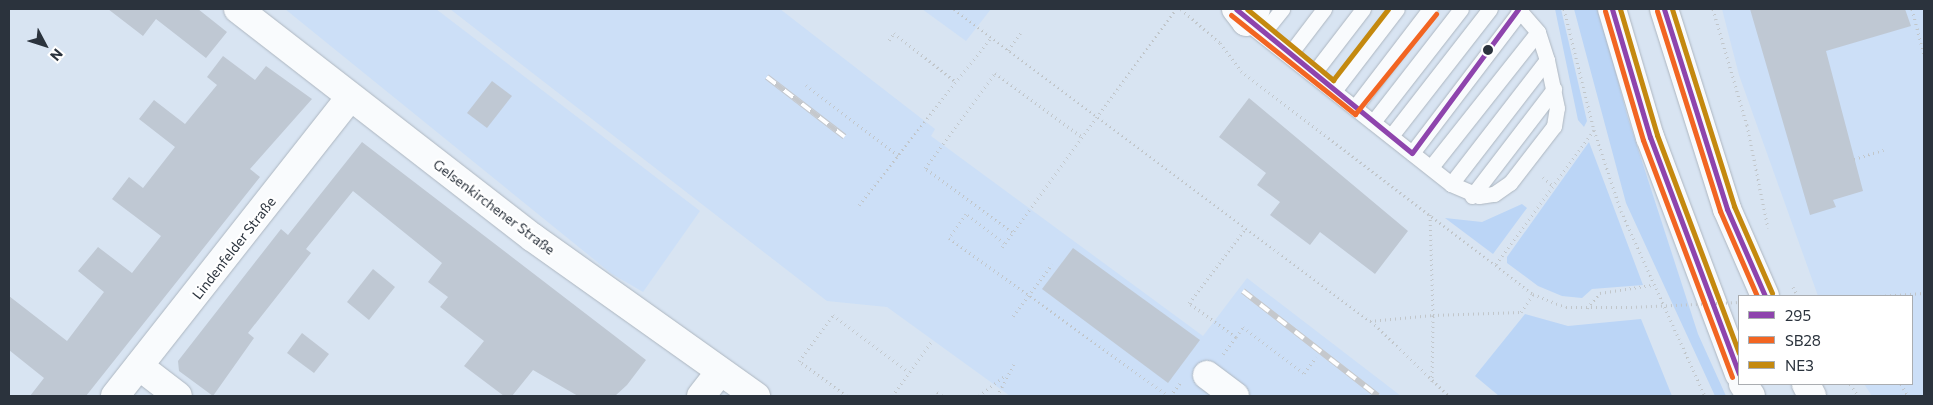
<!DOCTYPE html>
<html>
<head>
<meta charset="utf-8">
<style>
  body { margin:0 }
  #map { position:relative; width:1933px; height:405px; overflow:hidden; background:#d8e4f2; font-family:Commissioner,sans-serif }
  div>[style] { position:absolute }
  .built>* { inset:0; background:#ccdff7 }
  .green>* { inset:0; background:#bbd5f6 }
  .building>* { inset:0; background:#bfc8d3 }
  .path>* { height:3px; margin-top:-1.5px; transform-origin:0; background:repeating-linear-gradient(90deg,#c1c6ca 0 1px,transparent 0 5px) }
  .roads { filter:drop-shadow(0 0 1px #adb6c0) drop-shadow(0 0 1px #adb6c0) }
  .lane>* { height:15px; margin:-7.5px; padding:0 7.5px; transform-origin:7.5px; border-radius:7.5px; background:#f9fbfd }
  .street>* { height:28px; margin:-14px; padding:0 14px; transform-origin:14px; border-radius:14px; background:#f9fbfd }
  .primary>* { height:28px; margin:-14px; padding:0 14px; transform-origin:14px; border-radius:14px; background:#f9fbfd }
  .rail>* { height:5.5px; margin-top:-2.75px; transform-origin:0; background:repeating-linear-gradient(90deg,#fff 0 11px,#c5c8cc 0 22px); box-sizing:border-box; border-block:1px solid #c5c8cc }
  .path-bridge>* { height:3px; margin-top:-1.5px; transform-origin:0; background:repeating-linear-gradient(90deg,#c1c6ca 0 1px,transparent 0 5px) }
  .bus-1>* { height:5px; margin:-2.5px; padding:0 2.5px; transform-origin:2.5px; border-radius:2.5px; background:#8e44ad }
  .bus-2>* { height:5px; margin:-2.5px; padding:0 2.5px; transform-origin:2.5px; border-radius:2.5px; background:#f26522 }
  .bus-3>* { height:5px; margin:-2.5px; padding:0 2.5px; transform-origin:2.5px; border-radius:2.5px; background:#c4890f }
  .dots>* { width:14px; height:14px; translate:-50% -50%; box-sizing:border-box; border:2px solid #fff; border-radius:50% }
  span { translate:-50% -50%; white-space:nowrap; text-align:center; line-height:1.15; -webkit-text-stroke:4.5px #fff; paint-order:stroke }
  .street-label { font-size:14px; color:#2b333d }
  .frame { position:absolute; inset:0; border:10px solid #2b333d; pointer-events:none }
  .legend { position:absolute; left:1738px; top:295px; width:175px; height:90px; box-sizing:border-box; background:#fff; border:1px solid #aaadb1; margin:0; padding:6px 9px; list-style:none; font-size:15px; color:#2b333d }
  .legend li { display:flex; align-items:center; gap:10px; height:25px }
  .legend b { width:25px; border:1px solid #aaadb1 }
  .north { position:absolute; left:20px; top:20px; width:50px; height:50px; -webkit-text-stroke:4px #fff; paint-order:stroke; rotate:130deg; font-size:14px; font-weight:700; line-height:20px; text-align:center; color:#2b333d }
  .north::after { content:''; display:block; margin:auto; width:18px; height:22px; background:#2b333d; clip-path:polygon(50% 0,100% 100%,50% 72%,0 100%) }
</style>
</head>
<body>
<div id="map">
  <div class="built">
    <div style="clip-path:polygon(285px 9px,436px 9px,700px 211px,643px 292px,612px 274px)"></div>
    <div style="clip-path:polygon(450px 9px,780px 9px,935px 129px,931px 136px,1203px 336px,1247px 278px,1401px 396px,1010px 396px,887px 307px,827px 301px)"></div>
    <div style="clip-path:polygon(922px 9px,991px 9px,966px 41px)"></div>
    <div style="clip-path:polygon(1722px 9px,1924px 9px,1924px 396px,1872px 396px,1864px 384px,1912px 384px,1912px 296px,1818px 296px,1739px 75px)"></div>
  </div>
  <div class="green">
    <div style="clip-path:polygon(1555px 9px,1561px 9px,1587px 121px,1584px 127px,1578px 120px)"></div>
    <div style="clip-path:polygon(1574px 9px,1599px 9px,1627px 115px,1698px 334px,1726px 396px,1715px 396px,1626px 203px)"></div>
    <div style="clip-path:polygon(1589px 142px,1643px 285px,1592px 289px,1582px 298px,1562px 296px,1538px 286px,1507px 263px,1507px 257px)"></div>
    <div style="clip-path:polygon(1522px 204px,1527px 208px,1493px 254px,1445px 218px,1482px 222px)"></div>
    <div style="clip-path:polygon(1525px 314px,1568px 326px,1641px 319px,1672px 396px,1499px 396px,1475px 376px)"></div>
  </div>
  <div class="building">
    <div style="clip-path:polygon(108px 9px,198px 9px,227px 32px,206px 58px,156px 19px,143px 36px)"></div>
    <div style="clip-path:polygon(1750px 9px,1905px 9px,1911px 26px,1826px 51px,1863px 191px,1833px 200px,1836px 207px,1810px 215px)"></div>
    <div style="clip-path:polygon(223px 56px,255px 80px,266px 66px,312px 99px,250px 169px,260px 177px,86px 396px,30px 396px,44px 378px,9px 350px,9px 296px,67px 341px,104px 292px,78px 271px,98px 247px,132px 273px,161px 236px,112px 199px,129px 177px,143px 188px,175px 147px,139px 119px,154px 100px,185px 124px,217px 85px,207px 77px)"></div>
    <div style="clip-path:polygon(492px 81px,512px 96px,487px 128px,467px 113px)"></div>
    <div style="clip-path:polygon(1249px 98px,1408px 231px,1375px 274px,1320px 232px,1310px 245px,1270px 215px,1280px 202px,1257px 185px,1266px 173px,1219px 137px)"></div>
    <div style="clip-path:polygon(362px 142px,646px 360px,627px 385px,615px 396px,578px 396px,533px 370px,512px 396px,504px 396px,464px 366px,484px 341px,440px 307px,448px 297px,428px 282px,442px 263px,353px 191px,306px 249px,311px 253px,248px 333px,254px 338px,213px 396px,179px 371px,178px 361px,281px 229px,288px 235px)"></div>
    <div style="clip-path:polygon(1073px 248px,1200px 340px,1168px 383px,1042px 289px)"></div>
    <div style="clip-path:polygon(373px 269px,395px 287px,369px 320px,347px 302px)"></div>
    <div style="clip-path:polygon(302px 333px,329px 354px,314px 373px,287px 353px)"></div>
  </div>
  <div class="path">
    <div style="left:954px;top:9px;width:520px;rotate:36.87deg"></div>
    <div style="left:1370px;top:321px;width:63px;rotate:-5.4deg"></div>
    <div style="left:1433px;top:315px;width:101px;rotate:-91.7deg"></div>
    <div style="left:1181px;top:9px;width:52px;rotate:41.1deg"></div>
    <div style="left:1220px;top:43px;width:35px;rotate:53deg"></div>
    <div style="left:1241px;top:71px;width:367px;rotate:37.4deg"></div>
    <div style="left:1533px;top:294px;width:35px;rotate:22deg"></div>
    <div style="left:1566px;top:307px;width:65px"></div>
    <div style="left:1564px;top:9px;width:125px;rotate:76.1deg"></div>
    <div style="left:1594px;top:130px;width:85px;rotate:71.6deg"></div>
    <div style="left:1621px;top:211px;width:203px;rotate:65.6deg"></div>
    <div style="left:1713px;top:9px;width:121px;rotate:73.7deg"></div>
    <div style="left:1747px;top:125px;width:105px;rotate:78.5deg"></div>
    <div style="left:1912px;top:9px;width:48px;rotate:75.4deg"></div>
    <div style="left:889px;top:40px;width:9px;rotate:-54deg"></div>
    <div style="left:894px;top:33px;width:79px;rotate:38.3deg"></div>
    <div style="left:1008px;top:50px;width:24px;rotate:-54deg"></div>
    <div style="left:806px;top:85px;width:116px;rotate:37.3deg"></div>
    <div style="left:1854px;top:159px;width:31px;rotate:-17deg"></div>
    <div style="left:1543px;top:177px;width:13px;rotate:42deg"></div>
    <div style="left:859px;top:205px;width:214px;rotate:-51.8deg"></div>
    <div style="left:1012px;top:232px;width:108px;rotate:-143.7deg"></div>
    <div style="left:925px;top:168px;width:118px;rotate:-53.6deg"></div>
    <div style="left:995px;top:73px;width:108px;rotate:36.3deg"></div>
    <div style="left:1004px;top:243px;width:48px;rotate:-142.7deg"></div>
    <div style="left:966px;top:214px;width:29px;rotate:125deg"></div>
    <div style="left:949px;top:238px;width:271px;rotate:35.7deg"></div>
    <div style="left:1002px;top:247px;width:295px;rotate:-53.8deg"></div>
    <div style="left:1496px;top:264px;width:166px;rotate:-53.8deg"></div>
    <div style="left:1793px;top:287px;width:10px;rotate:61deg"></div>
    <div style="left:1880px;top:296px;width:44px;rotate:-3.9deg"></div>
    <div style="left:1587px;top:308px;width:20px;rotate:-49deg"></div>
    <div style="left:1600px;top:293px;width:52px;rotate:-8.9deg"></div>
    <div style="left:1013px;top:316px;width:65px;rotate:-53.1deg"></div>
    <div style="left:1371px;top:321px;width:108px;rotate:43.9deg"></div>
    <div style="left:1236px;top:337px;width:12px;rotate:-55deg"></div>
    <div style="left:1243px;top:327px;width:76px;rotate:37deg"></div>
    <div style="left:1304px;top:373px;width:20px;rotate:-53deg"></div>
    <div style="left:1223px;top:354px;width:21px;rotate:-53deg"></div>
    <div style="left:1236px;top:337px;width:58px;rotate:-144.1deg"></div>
    <div style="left:1189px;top:303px;width:94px;rotate:-52.8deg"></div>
    <div style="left:1432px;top:382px;width:67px;rotate:-89.1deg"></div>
    <div style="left:1433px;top:315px;width:88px;rotate:-2deg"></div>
    <div style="left:1521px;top:312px;width:22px;rotate:-56deg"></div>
    <div style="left:1850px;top:384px;width:14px;rotate:56deg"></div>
    <div style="left:1901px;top:384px;width:14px;rotate:60deg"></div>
    <div style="left:847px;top:396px;width:59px;rotate:-143.9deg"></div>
    <div style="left:799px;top:361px;width:57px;rotate:-53.5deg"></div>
    <div style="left:833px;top:315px;width:95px;rotate:36.9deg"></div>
    <div style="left:892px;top:396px;width:68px;rotate:-54deg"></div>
    <div style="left:934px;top:396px;width:5px;rotate:-53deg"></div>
    <div style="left:937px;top:392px;width:7px;rotate:34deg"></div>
    <div style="left:979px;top:396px;width:34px;rotate:-38deg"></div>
    <div style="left:997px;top:396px;width:36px;rotate:-62deg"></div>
    <div style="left:1170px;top:396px;width:18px;rotate:-52deg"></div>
  </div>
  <div class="roads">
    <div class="lane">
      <div style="left:1246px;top:22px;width:261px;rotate:38.3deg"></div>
      <div style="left:1451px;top:184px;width:30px;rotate:23deg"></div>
      <div style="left:1479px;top:196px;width:15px;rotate:-8deg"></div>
      <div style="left:1494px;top:194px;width:19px;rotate:-35deg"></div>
      <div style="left:1510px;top:183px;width:72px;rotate:-52.3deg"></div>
      <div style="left:1554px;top:126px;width:18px;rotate:-81deg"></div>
      <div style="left:1557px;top:108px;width:49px;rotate:-101.8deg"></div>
      <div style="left:1547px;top:60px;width:29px;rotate:-108deg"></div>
      <div style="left:1538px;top:32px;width:30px;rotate:-131deg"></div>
      <div style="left:1262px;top:34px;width:32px;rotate:-51deg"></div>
      <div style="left:1289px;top:55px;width:58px;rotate:-52.7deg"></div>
      <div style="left:1313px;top:74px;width:82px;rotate:-52.4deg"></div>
      <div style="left:1334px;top:91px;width:103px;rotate:-52.5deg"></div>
      <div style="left:1355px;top:107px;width:123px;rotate:-52.6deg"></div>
      <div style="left:1373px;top:122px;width:143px;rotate:-52.1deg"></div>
      <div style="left:1391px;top:136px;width:161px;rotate:-52.1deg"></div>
      <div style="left:1412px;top:153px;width:178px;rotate:-52.7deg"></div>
      <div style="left:1431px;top:167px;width:172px;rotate:-51.6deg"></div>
      <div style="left:1451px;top:184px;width:157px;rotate:-52.3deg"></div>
      <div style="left:1472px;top:196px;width:135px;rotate:-52.5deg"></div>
    </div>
    <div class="street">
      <div style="left:238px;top:9px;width:372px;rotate:37.8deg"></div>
      <div style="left:532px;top:237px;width:275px;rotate:35.4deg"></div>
      <div style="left:1236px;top:9px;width:16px;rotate:52deg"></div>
      <div style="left:1246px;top:22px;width:16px;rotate:-52deg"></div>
      <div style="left:139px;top:366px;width:49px;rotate:37.6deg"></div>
      <div style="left:1207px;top:375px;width:35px;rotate:37deg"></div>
      <div style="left:115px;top:396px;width:380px;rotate:-51.8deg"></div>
      <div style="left:701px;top:396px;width:31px;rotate:-52deg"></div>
    </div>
    <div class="primary">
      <div style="left:1612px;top:9px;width:134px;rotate:73.5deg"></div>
      <div style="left:1650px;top:137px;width:253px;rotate:69.4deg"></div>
      <div style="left:1664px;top:9px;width:210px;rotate:72.5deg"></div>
      <div style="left:1727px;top:209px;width:95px;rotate:66.4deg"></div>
      <div style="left:1743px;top:384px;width:14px;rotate:56deg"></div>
      <div style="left:1806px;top:384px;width:13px;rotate:63deg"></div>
    </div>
  </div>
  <div class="rail">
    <div style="left:767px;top:77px;width:98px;rotate:37.6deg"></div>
    <div style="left:1243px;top:291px;width:171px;rotate:37.9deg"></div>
  </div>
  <div class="path-bridge">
    <div style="left:1631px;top:307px;width:108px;rotate:-2.7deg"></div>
  </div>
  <div class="bus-1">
    <div style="left:1236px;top:9px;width:227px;rotate:39.3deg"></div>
    <div style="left:1412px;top:153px;width:179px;rotate:-53.6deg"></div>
    <div style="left:1612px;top:9px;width:134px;rotate:73.5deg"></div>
    <div style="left:1650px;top:137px;width:253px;rotate:69.4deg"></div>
    <div style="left:1664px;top:9px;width:210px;rotate:72.5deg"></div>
    <div style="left:1727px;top:209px;width:95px;rotate:66.4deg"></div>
  </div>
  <div class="bus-2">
    <div style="left:1605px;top:11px;width:134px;rotate:73.6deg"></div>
    <div style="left:1643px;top:140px;width:253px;rotate:69.4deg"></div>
    <div style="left:1657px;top:11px;width:210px;rotate:72.5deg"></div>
    <div style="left:1720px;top:211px;width:93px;rotate:66.5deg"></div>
    <div style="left:1231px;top:15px;width:159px;rotate:38.6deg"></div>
    <div style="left:1355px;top:114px;width:129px;rotate:-51deg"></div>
  </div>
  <div class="bus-3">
    <div style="left:1247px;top:9px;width:112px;rotate:39.5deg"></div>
    <div style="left:1333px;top:80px;width:90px;rotate:-52.2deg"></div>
    <div style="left:1620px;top:9px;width:131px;rotate:73.6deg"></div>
    <div style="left:1657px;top:135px;width:233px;rotate:69.4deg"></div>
    <div style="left:1672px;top:9px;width:207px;rotate:72.5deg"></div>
    <div style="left:1734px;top:206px;width:95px;rotate:66.4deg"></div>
  </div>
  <div class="dots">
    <div style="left:1488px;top:50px;background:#2b333d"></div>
  </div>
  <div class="street-label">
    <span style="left:494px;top:207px;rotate:37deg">Gelsenkirchener Straße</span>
    <span style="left:234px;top:248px;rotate:-52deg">Lindenfelder Straße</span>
  </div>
  <div class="frame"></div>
  <ul class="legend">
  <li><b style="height:6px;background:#8e44ad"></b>295</li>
  <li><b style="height:6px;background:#f26522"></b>SB28</li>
  <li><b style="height:6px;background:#c4890f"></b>NE3</li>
  </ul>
  <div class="north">N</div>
</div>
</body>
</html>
